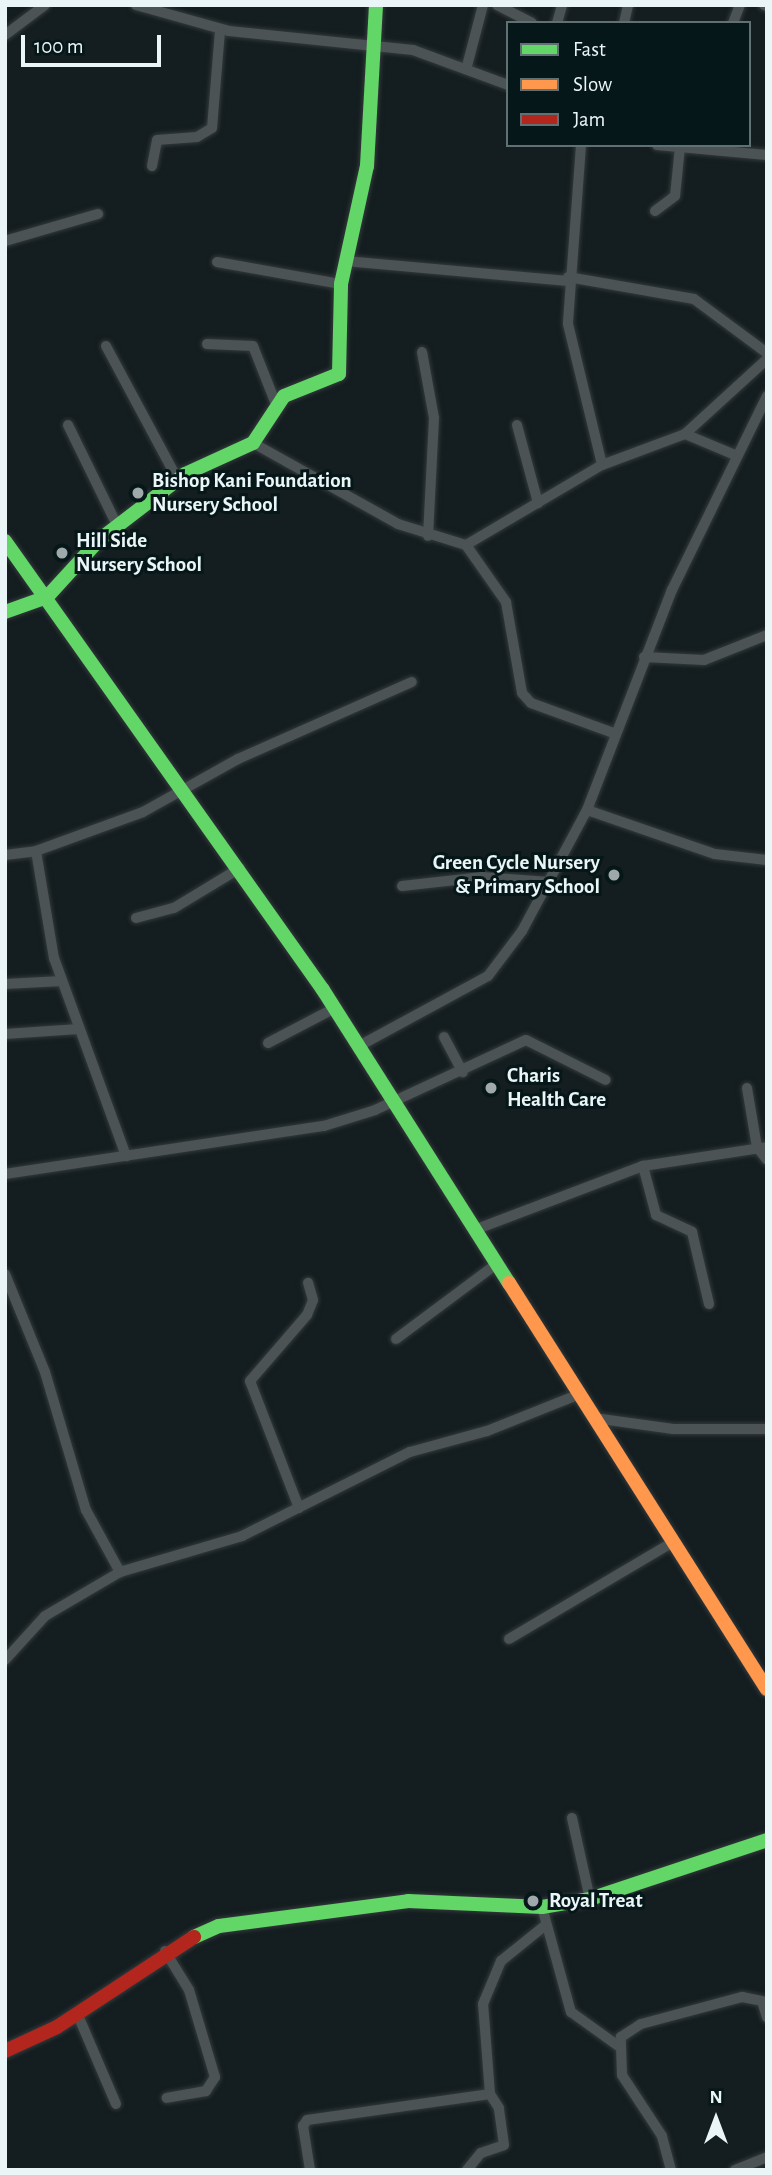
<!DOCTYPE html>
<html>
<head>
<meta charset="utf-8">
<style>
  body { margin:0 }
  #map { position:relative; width:772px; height:2175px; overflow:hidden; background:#141d1f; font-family:"Alegreya Sans",sans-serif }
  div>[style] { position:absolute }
  .roads { filter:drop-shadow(0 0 2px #333a3c) drop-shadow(0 0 2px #333a3c) }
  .street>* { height:10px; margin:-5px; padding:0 5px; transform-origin:5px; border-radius:5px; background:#4c5355 }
  .fast>* { height:14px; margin:-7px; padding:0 7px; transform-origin:7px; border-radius:7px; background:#63d668 }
  .slow>* { height:14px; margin:-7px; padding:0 7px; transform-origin:7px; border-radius:7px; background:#ff974d }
  .jam>* { height:14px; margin:-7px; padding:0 7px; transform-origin:7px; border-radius:7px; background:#b3261e }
  .dots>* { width:19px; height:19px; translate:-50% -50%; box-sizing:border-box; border:4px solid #06171a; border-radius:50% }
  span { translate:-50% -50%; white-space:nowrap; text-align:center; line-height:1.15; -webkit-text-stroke:6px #06171a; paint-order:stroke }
  .poi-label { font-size:21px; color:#eaf5f7; font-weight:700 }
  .left { translate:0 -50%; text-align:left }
  .right { translate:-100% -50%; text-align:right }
  .frame { position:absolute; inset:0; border:7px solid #eaf5f7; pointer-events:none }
  .legend { position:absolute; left:506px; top:21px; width:245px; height:126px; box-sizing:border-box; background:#06171a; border:2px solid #617072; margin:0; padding:9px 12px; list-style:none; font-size:21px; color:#eaf5f7 }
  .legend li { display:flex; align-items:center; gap:14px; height:35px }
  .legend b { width:35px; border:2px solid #617072 }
  .north { position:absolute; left:681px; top:2084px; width:70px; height:70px; -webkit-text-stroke:5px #06171a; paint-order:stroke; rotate:0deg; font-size:19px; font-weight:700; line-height:28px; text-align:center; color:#eaf5f7 }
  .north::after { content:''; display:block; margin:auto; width:24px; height:32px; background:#eaf5f7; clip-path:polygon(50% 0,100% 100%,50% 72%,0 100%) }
  .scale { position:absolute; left:21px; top:35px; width:140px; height:32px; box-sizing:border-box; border:4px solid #eaf5f7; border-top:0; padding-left:9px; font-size:21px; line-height:24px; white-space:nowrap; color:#eaf5f7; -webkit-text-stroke:5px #06171a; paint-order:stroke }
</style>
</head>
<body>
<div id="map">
  <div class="roads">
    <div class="street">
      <div style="left:136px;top:5px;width:97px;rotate:15.6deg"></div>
      <div style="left:229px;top:31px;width:185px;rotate:5.9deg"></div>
      <div style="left:413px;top:50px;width:101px;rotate:20.2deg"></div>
      <div style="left:497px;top:5px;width:39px;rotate:27deg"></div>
      <div style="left:764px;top:5px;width:3px;rotate:18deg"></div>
      <div style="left:557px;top:23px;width:19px;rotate:-74deg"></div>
      <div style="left:624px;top:23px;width:18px;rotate:-77deg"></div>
      <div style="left:733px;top:23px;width:19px;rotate:-69deg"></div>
      <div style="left:5px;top:35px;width:50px;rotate:-36.9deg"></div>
      <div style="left:467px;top:66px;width:63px;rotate:-75.3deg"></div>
      <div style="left:581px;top:145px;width:179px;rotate:94.2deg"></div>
      <div style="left:568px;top:324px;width:145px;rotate:76.4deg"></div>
      <div style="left:657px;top:145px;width:110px;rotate:5.2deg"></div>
      <div style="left:152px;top:166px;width:26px;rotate:-79deg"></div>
      <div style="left:157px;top:140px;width:40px;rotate:-4.3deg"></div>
      <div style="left:197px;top:137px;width:17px;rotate:-31deg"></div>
      <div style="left:212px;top:128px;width:98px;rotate:-85.3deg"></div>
      <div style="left:655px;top:211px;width:25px;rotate:-37deg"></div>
      <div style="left:675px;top:196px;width:49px;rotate:-84.2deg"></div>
      <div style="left:5px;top:241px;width:97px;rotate:-16.2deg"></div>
      <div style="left:345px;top:261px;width:224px;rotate:5.1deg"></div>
      <div style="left:217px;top:262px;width:126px;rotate:10.1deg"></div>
      <div style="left:568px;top:277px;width:128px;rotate:9.9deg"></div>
      <div style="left:694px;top:299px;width:91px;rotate:36.5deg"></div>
      <div style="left:207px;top:344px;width:46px;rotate:2.5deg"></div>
      <div style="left:253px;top:346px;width:62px;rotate:68.4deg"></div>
      <div style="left:106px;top:346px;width:152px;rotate:61.8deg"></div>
      <div style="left:422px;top:352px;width:67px;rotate:79.7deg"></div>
      <div style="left:434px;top:418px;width:118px;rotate:92.9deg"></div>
      <div style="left:68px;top:425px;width:111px;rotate:63.9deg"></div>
      <div style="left:517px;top:425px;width:81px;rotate:74.9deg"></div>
      <div style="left:685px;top:434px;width:54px;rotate:22.8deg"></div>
      <div style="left:253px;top:443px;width:166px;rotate:29.2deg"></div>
      <div style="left:398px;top:524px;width:71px;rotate:17.2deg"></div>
      <div style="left:466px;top:545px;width:158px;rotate:-30.5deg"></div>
      <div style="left:602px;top:465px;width:89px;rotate:-20.5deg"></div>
      <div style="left:685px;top:434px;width:111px;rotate:-42.4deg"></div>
      <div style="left:466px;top:545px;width:70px;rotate:54.9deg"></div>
      <div style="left:506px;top:602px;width:92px;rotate:80deg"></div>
      <div style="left:522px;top:693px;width:13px;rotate:48deg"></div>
      <div style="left:531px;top:703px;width:90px;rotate:20deg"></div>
      <div style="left:644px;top:657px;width:60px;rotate:2.9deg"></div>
      <div style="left:704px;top:660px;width:68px;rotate:-21.6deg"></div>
      <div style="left:587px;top:810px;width:135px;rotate:19deg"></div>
      <div style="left:715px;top:854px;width:52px;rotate:6.6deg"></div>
      <div style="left:36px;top:851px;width:109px;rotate:80.5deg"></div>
      <div style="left:54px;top:958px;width:211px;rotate:70deg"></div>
      <div style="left:5px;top:855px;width:31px;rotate:-7deg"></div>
      <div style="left:36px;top:851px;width:114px;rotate:-20deg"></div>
      <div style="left:143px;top:812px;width:109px;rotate:-29.2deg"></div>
      <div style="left:238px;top:759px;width:190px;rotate:-23.9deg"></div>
      <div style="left:402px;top:886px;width:81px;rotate:-6.4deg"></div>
      <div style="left:482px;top:877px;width:67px;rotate:4.3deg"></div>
      <div style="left:136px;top:918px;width:39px;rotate:-15deg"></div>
      <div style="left:174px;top:908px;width:77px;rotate:-31.2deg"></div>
      <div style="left:5px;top:984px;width:57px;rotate:-3deg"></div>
      <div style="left:5px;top:1034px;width:74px;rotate:-3.9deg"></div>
      <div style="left:444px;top:1037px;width:40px;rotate:62deg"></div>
      <div style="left:268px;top:1043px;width:76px;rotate:-27.6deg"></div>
      <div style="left:359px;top:1046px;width:147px;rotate:-28.5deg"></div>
      <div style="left:488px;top:976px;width:56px;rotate:-52.9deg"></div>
      <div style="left:522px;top:931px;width:137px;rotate:-61.8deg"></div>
      <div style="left:587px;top:810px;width:236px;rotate:-68.9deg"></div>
      <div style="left:672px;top:590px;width:216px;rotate:-63.9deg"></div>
      <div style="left:747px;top:1088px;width:60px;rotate:80.4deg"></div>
      <div style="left:757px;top:1147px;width:16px;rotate:52deg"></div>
      <div style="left:643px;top:1166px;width:51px;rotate:75.1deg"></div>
      <div style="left:656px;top:1215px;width:40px;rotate:25deg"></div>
      <div style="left:692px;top:1232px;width:74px;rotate:76.7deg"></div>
      <div style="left:5px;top:1174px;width:323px;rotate:-8.6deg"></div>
      <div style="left:324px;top:1126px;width:53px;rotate:-17.4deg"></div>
      <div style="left:375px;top:1110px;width:166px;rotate:-24.9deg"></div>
      <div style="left:526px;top:1040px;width:89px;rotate:26.6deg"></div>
      <div style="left:477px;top:1229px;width:178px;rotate:-20.8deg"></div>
      <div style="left:643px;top:1166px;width:125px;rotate:-8.7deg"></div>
      <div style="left:5px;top:1274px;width:106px;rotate:67.8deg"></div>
      <div style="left:45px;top:1372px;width:144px;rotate:73.5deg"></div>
      <div style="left:86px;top:1510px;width:71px;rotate:61.3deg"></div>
      <div style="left:396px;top:1339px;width:127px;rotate:-36.7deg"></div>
      <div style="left:594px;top:1418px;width:80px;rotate:7.9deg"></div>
      <div style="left:673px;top:1429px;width:94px"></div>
      <div style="left:299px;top:1508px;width:136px;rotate:-111.1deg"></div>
      <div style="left:250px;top:1381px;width:87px;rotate:-49.2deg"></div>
      <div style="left:307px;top:1315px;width:16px;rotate:-68deg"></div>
      <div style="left:313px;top:1300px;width:18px;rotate:-106deg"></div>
      <div style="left:509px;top:1639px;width:191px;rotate:-30.6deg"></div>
      <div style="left:5px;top:1660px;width:59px;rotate:-47.7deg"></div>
      <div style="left:45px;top:1616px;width:87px;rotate:-30.4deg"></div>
      <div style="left:120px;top:1572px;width:127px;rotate:-16.4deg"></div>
      <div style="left:242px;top:1536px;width:188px;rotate:-26.6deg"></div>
      <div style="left:410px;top:1452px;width:80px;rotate:-15.3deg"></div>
      <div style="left:487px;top:1431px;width:100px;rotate:-21.7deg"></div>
      <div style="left:572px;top:1818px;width:83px;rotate:77.5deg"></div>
      <div style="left:542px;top:1907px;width:109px;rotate:74.6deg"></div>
      <div style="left:571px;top:2012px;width:57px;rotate:35.7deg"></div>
      <div style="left:165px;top:1951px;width:46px;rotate:58.4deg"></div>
      <div style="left:189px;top:1990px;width:91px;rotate:73.4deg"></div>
      <div style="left:215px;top:2077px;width:17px;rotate:123deg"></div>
      <div style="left:206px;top:2091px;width:40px;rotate:170deg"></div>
      <div style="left:77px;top:2013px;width:99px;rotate:66.8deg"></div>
      <div style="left:310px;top:2170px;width:45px;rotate:-99deg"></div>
      <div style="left:303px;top:2126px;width:7px;rotate:-56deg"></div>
      <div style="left:307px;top:2120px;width:185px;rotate:-8.1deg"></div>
      <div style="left:490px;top:2094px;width:90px;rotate:-94.4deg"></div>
      <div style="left:483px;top:2004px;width:47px;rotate:-67.3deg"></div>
      <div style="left:501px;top:1961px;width:54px;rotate:-39deg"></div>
      <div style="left:467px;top:2170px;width:22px;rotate:-51deg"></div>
      <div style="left:481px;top:2153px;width:24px;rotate:-19deg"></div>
      <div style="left:504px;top:2145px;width:37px;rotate:-98deg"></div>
      <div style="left:499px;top:2108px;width:17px;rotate:-123deg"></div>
      <div style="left:671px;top:2170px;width:35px;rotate:-105deg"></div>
      <div style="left:662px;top:2136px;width:73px;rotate:-123.3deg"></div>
      <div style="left:622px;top:2075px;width:38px;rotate:-92deg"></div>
      <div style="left:621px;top:2037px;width:24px;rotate:-33deg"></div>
      <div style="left:641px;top:2024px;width:105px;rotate:-15deg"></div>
      <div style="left:742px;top:1997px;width:20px;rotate:11deg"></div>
      <div style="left:762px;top:2001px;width:17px;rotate:73deg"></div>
      <div style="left:735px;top:2170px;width:35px;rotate:-22deg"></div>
    </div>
    <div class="fast">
      <div style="left:5px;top:541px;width:550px;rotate:54.69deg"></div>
      <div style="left:323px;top:990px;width:347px;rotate:57.6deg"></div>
      <div style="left:5px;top:612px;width:45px;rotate:-19.7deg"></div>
      <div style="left:47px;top:597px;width:77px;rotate:-47.6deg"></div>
      <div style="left:99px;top:540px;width:108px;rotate:-37.5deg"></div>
      <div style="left:185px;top:474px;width:75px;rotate:-24.5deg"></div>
      <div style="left:253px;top:443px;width:56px;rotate:-56.6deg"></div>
      <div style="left:284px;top:396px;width:59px;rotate:-21.8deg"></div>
      <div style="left:339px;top:374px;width:90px;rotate:-88.7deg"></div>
      <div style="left:341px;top:284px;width:121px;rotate:-77.6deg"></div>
      <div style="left:367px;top:166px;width:161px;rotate:-86.8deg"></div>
      <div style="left:194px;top:1937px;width:27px;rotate:-24deg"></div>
      <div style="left:219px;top:1926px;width:191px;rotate:-7.5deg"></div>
      <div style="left:408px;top:1901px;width:134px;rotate:2.6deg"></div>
      <div style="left:542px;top:1907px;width:49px;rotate:-9.5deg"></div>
      <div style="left:590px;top:1899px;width:187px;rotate:-18.4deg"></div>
    </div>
    <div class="slow">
      <div style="left:509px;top:1283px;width:481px;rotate:57.6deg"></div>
    </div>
    <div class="jam">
      <div style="left:5px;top:2051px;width:57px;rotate:-24.8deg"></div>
      <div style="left:57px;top:2027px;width:164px;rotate:-33.3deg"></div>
    </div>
  </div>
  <div class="dots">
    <div style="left:138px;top:493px;background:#9fa9ab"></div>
    <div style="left:62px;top:553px;background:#9fa9ab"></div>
    <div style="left:614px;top:875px;background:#9fa9ab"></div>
    <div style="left:491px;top:1088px;background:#9fa9ab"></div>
    <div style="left:533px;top:1901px;background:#9fa9ab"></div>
  </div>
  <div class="poi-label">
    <span class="left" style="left:152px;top:493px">Bishop Kani Foundation<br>Nursery School</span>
    <span class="left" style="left:76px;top:553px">Hill Side<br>Nursery School</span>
    <span class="right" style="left:600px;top:875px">Green Cycle Nursery<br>&amp; Primary School</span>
    <span class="left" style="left:507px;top:1088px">Charis<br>Health Care</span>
    <span class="left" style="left:549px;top:1901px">Royal Treat</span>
  </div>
  <div class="frame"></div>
  <ul class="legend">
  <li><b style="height:9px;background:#63d668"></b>Fast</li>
  <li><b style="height:9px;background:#ff974d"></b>Slow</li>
  <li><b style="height:9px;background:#b3261e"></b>Jam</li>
  </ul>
  <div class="north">N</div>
  <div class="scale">100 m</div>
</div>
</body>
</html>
